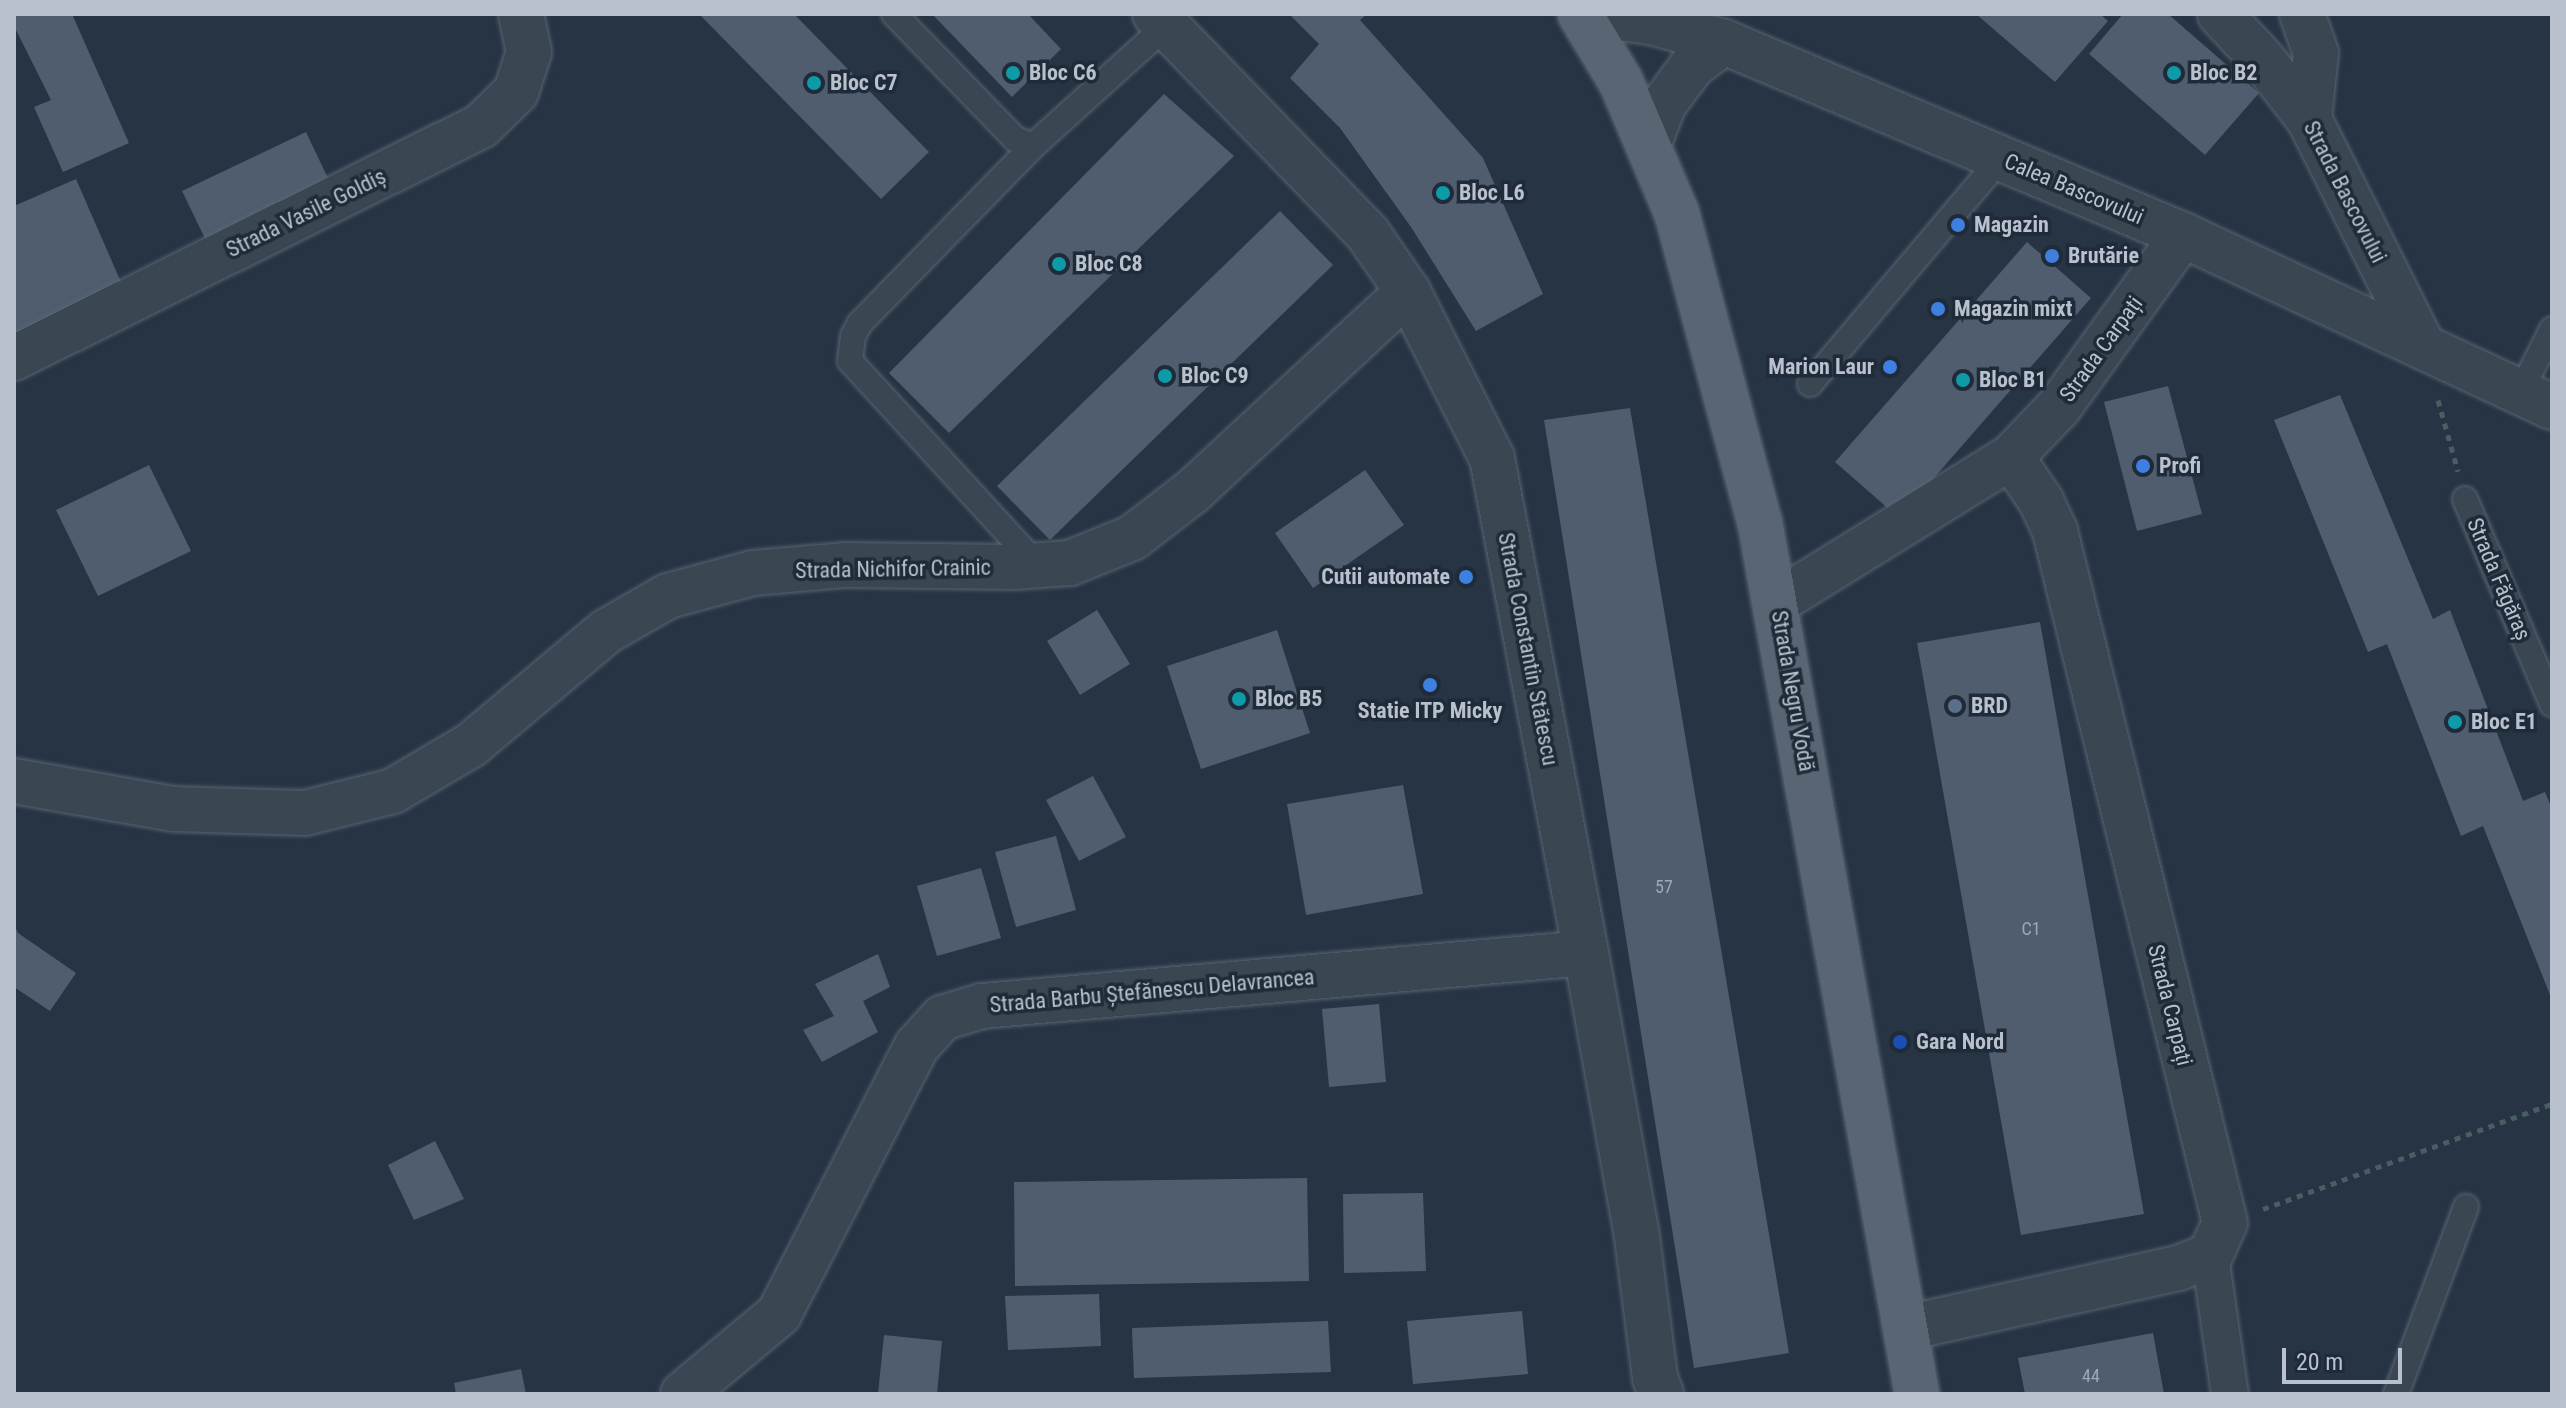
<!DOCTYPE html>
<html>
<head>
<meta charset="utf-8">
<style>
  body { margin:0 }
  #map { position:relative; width:2566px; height:1408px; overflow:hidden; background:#263444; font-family:"Roboto Condensed",sans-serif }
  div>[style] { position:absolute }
  .building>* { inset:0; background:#4f5d6f }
  .path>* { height:5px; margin-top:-2.5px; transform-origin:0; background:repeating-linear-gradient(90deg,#475f61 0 6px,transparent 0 12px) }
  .roads { filter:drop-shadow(0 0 2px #596471) drop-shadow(0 0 2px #596471) }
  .service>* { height:24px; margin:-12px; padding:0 12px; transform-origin:12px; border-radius:12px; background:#3b4653 }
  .pedestrian>* { height:36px; margin:-18px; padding:0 18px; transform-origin:18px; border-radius:18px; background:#3b4653 }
  .minor>* { height:44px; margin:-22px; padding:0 22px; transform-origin:22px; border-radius:22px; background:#3b4653 }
  .tertiary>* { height:44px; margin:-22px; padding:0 22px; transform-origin:22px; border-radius:22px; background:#3b4653 }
  .primary>* { height:44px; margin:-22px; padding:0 22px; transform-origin:22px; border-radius:22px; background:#596573 }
  .dots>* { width:22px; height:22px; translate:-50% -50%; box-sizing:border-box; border:4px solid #1f2b39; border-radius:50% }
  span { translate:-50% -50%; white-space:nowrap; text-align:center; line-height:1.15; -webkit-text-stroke:7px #1f2b39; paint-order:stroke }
  .number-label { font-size:18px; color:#9ea8b6 }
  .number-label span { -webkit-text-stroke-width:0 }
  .poi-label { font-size:22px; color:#b8c1cd; font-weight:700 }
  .left { translate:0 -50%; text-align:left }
  .right { translate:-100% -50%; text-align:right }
  .street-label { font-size:22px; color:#b8c1cd }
  .frame { position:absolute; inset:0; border:16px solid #b8c1cd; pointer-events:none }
  .scale { position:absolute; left:2282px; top:1348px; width:120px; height:36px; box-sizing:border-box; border:4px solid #b8c1cd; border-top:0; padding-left:10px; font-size:24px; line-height:28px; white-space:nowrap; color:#b8c1cd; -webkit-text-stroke:6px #1f2b39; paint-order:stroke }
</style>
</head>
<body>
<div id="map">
  <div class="building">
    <div style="clip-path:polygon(14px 14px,72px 14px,129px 143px,63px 172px,34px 107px,51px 100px,14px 26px)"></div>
    <div style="clip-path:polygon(699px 14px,794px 14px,929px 152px,881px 199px)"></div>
    <div style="clip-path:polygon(932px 14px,1028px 14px,1061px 49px,1012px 97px)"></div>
    <div style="clip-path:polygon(1289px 14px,1367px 14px,1360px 20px,1483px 158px,1543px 294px,1476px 331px,1411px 227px,1340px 128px,1290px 78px,1319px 44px)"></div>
    <div style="clip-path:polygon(1976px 14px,2100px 14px,2108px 21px,2055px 82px)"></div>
    <div style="clip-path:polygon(2123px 14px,2168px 14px,2259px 93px,2205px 155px,2089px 54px)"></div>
    <div style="clip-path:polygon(1164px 94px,1234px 156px,949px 433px,889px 373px)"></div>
    <div style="clip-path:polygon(306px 132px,336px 195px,212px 253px,182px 191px)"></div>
    <div style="clip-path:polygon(76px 179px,124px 289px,14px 335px,14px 206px)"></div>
    <div style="clip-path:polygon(1280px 211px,1333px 265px,1050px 540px,997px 486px)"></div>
    <div style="clip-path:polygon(2027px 242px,2091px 298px,1899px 518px,1835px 462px)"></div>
    <div style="clip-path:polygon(2168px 386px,2202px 514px,2137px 531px,2104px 402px)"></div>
    <div style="clip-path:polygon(2340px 395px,2433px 619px,2450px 610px,2523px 801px,2545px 792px,2552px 809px,2552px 1000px,2483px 826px,2461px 836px,2387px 644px,2368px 652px,2274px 420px)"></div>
    <div style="clip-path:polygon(1630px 408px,1789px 1353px,1694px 1368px,1544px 420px)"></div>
    <div style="clip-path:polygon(149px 465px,191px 551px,98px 596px,56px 510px)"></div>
    <div style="clip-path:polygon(1365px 470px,1404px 525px,1313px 588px,1275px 533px)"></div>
    <div style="clip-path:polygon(1097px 610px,1130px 664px,1080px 695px,1047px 641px)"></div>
    <div style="clip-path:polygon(2040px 622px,2144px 1214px,2021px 1235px,1917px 643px)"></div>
    <div style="clip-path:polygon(1277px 630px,1310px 733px,1201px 769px,1167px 666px)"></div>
    <div style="clip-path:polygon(1093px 776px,1126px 837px,1079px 861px,1046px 800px)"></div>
    <div style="clip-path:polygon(1403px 785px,1423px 894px,1306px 915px,1287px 804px)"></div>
    <div style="clip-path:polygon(1056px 836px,1076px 910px,1016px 927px,995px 852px)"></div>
    <div style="clip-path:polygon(981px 868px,1001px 938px,937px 956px,917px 886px)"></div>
    <div style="clip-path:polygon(14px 924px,18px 933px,76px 973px,50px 1011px,14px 987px)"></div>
    <div style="clip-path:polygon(878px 954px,890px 987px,863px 1001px,878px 1032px,822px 1062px,803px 1030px,834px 1016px,815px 984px)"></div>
    <div style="clip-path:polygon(1379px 1004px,1386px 1082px,1329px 1087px,1322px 1009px)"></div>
    <div style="clip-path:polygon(435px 1141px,464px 1199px,414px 1220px,388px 1165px)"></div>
    <div style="clip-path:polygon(1307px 1178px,1309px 1281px,1015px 1286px,1014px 1182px)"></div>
    <div style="clip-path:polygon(1423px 1193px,1426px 1271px,1344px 1273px,1343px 1194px)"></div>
    <div style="clip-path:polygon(1099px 1294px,1101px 1346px,1008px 1350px,1005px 1296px)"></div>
    <div style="clip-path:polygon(1522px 1311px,1528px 1374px,1413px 1384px,1407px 1321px)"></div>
    <div style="clip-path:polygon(1328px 1321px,1331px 1372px,1134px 1378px,1132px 1328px)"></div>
    <div style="clip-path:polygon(2153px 1333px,2164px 1394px,2025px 1394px,2018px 1358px)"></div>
    <div style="clip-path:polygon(884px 1335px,942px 1341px,937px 1394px,878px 1394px)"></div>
    <div style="clip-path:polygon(521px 1369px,526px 1394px,456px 1394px,454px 1383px)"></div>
  </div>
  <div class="path">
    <div style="left:2438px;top:400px;width:74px;rotate:74.3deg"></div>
    <div style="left:2263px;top:1209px;width:307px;rotate:-20deg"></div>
  </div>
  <div class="roads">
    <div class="service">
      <div style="left:894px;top:14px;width:174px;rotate:45.9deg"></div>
      <div style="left:1015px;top:139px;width:19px;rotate:21deg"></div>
      <div style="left:1033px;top:146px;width:179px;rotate:-42.1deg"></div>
      <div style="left:1033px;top:146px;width:248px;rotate:134.3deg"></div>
      <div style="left:860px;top:323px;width:15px;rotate:118deg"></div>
      <div style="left:853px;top:336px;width:25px;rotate:97deg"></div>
      <div style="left:850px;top:361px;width:277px;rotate:47.5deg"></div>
      <div style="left:1810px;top:384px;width:296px;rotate:-49.8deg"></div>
      <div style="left:2521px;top:391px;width:69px;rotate:-63.4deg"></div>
      <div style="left:2465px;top:499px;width:223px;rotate:67deg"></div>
      <div style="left:2396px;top:1394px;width:200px;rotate:-69.5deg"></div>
    </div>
    <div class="pedestrian">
      <div style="left:2210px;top:1256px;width:139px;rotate:81.8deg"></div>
    </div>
    <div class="minor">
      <div style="left:1155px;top:14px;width:306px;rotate:45.9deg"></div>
      <div style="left:1368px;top:234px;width:70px;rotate:55.4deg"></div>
      <div style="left:1408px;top:292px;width:186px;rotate:63.2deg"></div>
      <div style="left:1492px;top:458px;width:504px;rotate:79.25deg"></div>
      <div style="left:1586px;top:953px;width:289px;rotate:79.8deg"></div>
      <div style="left:1637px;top:1237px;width:142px;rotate:82.7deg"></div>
      <div style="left:1655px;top:1378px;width:17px;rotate:69deg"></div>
      <div style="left:2220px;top:14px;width:63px;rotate:46.9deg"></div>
      <div style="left:2263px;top:60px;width:75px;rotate:52.1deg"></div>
      <div style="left:2309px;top:119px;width:253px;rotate:63.4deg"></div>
      <div style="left:2302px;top:14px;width:41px;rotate:70.3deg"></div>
      <div style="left:2316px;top:53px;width:66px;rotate:96.1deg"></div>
      <div style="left:14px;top:358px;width:521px;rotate:-26.42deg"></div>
      <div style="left:481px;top:126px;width:49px;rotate:-44.2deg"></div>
      <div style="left:516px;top:92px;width:42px;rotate:-72deg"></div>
      <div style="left:529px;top:52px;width:39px;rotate:-102deg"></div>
      <div style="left:1777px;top:602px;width:275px;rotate:-31.8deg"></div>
      <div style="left:2011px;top:457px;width:69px;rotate:-46.2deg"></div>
      <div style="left:2059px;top:407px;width:212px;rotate:-54.2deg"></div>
      <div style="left:14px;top:781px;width:161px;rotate:10deg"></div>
      <div style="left:173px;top:809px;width:132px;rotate:1.7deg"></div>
      <div style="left:305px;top:813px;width:91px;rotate:-14deg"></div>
      <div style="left:393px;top:791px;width:91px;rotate:-30.5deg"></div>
      <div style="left:471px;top:745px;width:177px;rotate:-40deg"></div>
      <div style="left:607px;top:631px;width:70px;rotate:-29.8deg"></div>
      <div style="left:668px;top:596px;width:88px;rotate:-15.1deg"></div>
      <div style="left:753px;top:573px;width:91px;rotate:-5deg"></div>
      <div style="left:844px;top:565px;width:170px;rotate:0.7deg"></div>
      <div style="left:1014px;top:567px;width:56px;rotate:-4.1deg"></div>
      <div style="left:1070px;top:563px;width:67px;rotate:-22deg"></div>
      <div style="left:1132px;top:538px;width:77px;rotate:-37.6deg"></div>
      <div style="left:1193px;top:491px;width:293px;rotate:-42.8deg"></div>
      <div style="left:1906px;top:1328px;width:279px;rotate:-12.4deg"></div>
      <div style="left:2178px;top:1268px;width:34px;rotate:-21deg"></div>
      <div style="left:2210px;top:1256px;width:36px;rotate:-66deg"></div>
      <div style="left:2225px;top:1223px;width:713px;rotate:-103.8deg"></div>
      <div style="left:2055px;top:531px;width:33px;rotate:-115deg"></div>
      <div style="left:2041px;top:501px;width:53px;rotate:-124.3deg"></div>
      <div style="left:683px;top:1394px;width:125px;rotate:-39.8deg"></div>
      <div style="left:779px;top:1314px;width:301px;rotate:-62.8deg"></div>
      <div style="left:917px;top:1046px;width:38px;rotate:-48deg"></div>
      <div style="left:942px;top:1018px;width:42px;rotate:-16.7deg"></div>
      <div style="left:982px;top:1006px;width:606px;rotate:-5.01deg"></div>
    </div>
    <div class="tertiary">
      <div style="left:1582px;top:14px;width:69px;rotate:6.6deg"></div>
      <div style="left:1651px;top:22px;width:76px;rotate:15.3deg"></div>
      <div style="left:1724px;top:42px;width:498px;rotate:22.8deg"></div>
      <div style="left:2183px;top:235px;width:407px;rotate:25deg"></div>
      <div style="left:1648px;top:145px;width:44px;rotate:-68.7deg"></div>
      <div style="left:1664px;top:104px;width:47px;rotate:-53.6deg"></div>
      <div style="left:1692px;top:66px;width:40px;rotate:-37deg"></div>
    </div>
    <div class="primary">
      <div style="left:1580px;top:14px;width:79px;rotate:58.9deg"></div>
      <div style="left:1621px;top:82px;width:143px;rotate:67deg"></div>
      <div style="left:1677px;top:214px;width:320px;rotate:75deg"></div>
      <div style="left:1760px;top:523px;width:885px;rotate:79.78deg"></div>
    </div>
  </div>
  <div class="dots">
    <div style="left:1013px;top:73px;background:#0f9aa8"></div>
    <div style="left:2174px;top:73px;background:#0f9aa8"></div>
    <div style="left:814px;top:83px;background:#0f9aa8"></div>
    <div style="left:1443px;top:193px;background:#0f9aa8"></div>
    <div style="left:1958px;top:225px;background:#3f7fe0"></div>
    <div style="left:2052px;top:256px;background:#3f7fe0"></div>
    <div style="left:1059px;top:264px;background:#0f9aa8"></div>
    <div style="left:1938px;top:309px;background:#3f7fe0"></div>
    <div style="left:1890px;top:367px;background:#3f7fe0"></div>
    <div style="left:1165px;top:376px;background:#0f9aa8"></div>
    <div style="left:1963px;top:380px;background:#0f9aa8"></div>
    <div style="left:2143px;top:466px;background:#3f7fe0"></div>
    <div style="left:1466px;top:577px;background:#3f7fe0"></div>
    <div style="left:1430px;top:685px;background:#3f7fe0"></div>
    <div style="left:1239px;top:699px;background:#0f9aa8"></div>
    <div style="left:1955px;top:706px;background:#5c6f8a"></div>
    <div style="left:2455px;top:722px;background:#0f9aa8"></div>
    <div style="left:1900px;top:1042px;background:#1a4fb4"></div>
  </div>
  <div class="number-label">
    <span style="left:1664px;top:887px">57</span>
    <span style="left:2031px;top:929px">C1</span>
    <span style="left:2091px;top:1376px">44</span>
  </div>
  <div class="poi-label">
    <span class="left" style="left:1029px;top:73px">Bloc C6</span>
    <span class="left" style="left:2190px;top:73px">Bloc B2</span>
    <span class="left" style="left:830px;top:83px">Bloc C7</span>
    <span class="left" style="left:1459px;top:193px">Bloc L6</span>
    <span class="left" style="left:1974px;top:225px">Magazin</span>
    <span class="left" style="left:2068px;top:256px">Brutărie</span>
    <span class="left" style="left:1075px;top:264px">Bloc C8</span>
    <span class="left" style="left:1954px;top:309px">Magazin mixt</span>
    <span class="right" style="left:1874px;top:367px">Marion Laur</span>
    <span class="left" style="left:1181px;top:376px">Bloc C9</span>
    <span class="left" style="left:1979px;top:380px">Bloc B1</span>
    <span class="left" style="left:2159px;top:466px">Profi</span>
    <span class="right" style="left:1450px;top:577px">Cutii automate</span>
    <span class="left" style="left:1255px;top:699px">Bloc B5</span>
    <span class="left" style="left:1971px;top:706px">BRD</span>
    <span style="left:1430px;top:711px">Statie ITP Micky</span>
    <span class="left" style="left:2471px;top:722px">Bloc E1</span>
    <span class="left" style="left:1916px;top:1042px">Gara Nord</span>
  </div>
  <div class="street-label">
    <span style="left:2074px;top:189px;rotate:23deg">Calea Bascovului</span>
    <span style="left:2345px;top:192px;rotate:63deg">Strada Bascovului</span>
    <span style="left:306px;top:213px;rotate:-26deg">Strada Vasile Goldiș</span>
    <span style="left:2101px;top:349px;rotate:-54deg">Strada Carpați</span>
    <span style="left:893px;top:569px;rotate:-1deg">Strada Nichifor Crainic</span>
    <span style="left:2499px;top:579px;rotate:67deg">Strada Făgăraș</span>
    <span style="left:1528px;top:649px;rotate:79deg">Strada Constantin Stătescu</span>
    <span style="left:1793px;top:691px;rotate:80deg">Strada Negru Vodă</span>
    <span style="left:1152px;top:991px;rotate:-5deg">Strada Barbu Ștefănescu Delavrancea</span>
    <span style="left:2170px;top:1005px;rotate:76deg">Strada Carpați</span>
  </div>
  <div class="frame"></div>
  <div class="scale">20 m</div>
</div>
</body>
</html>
